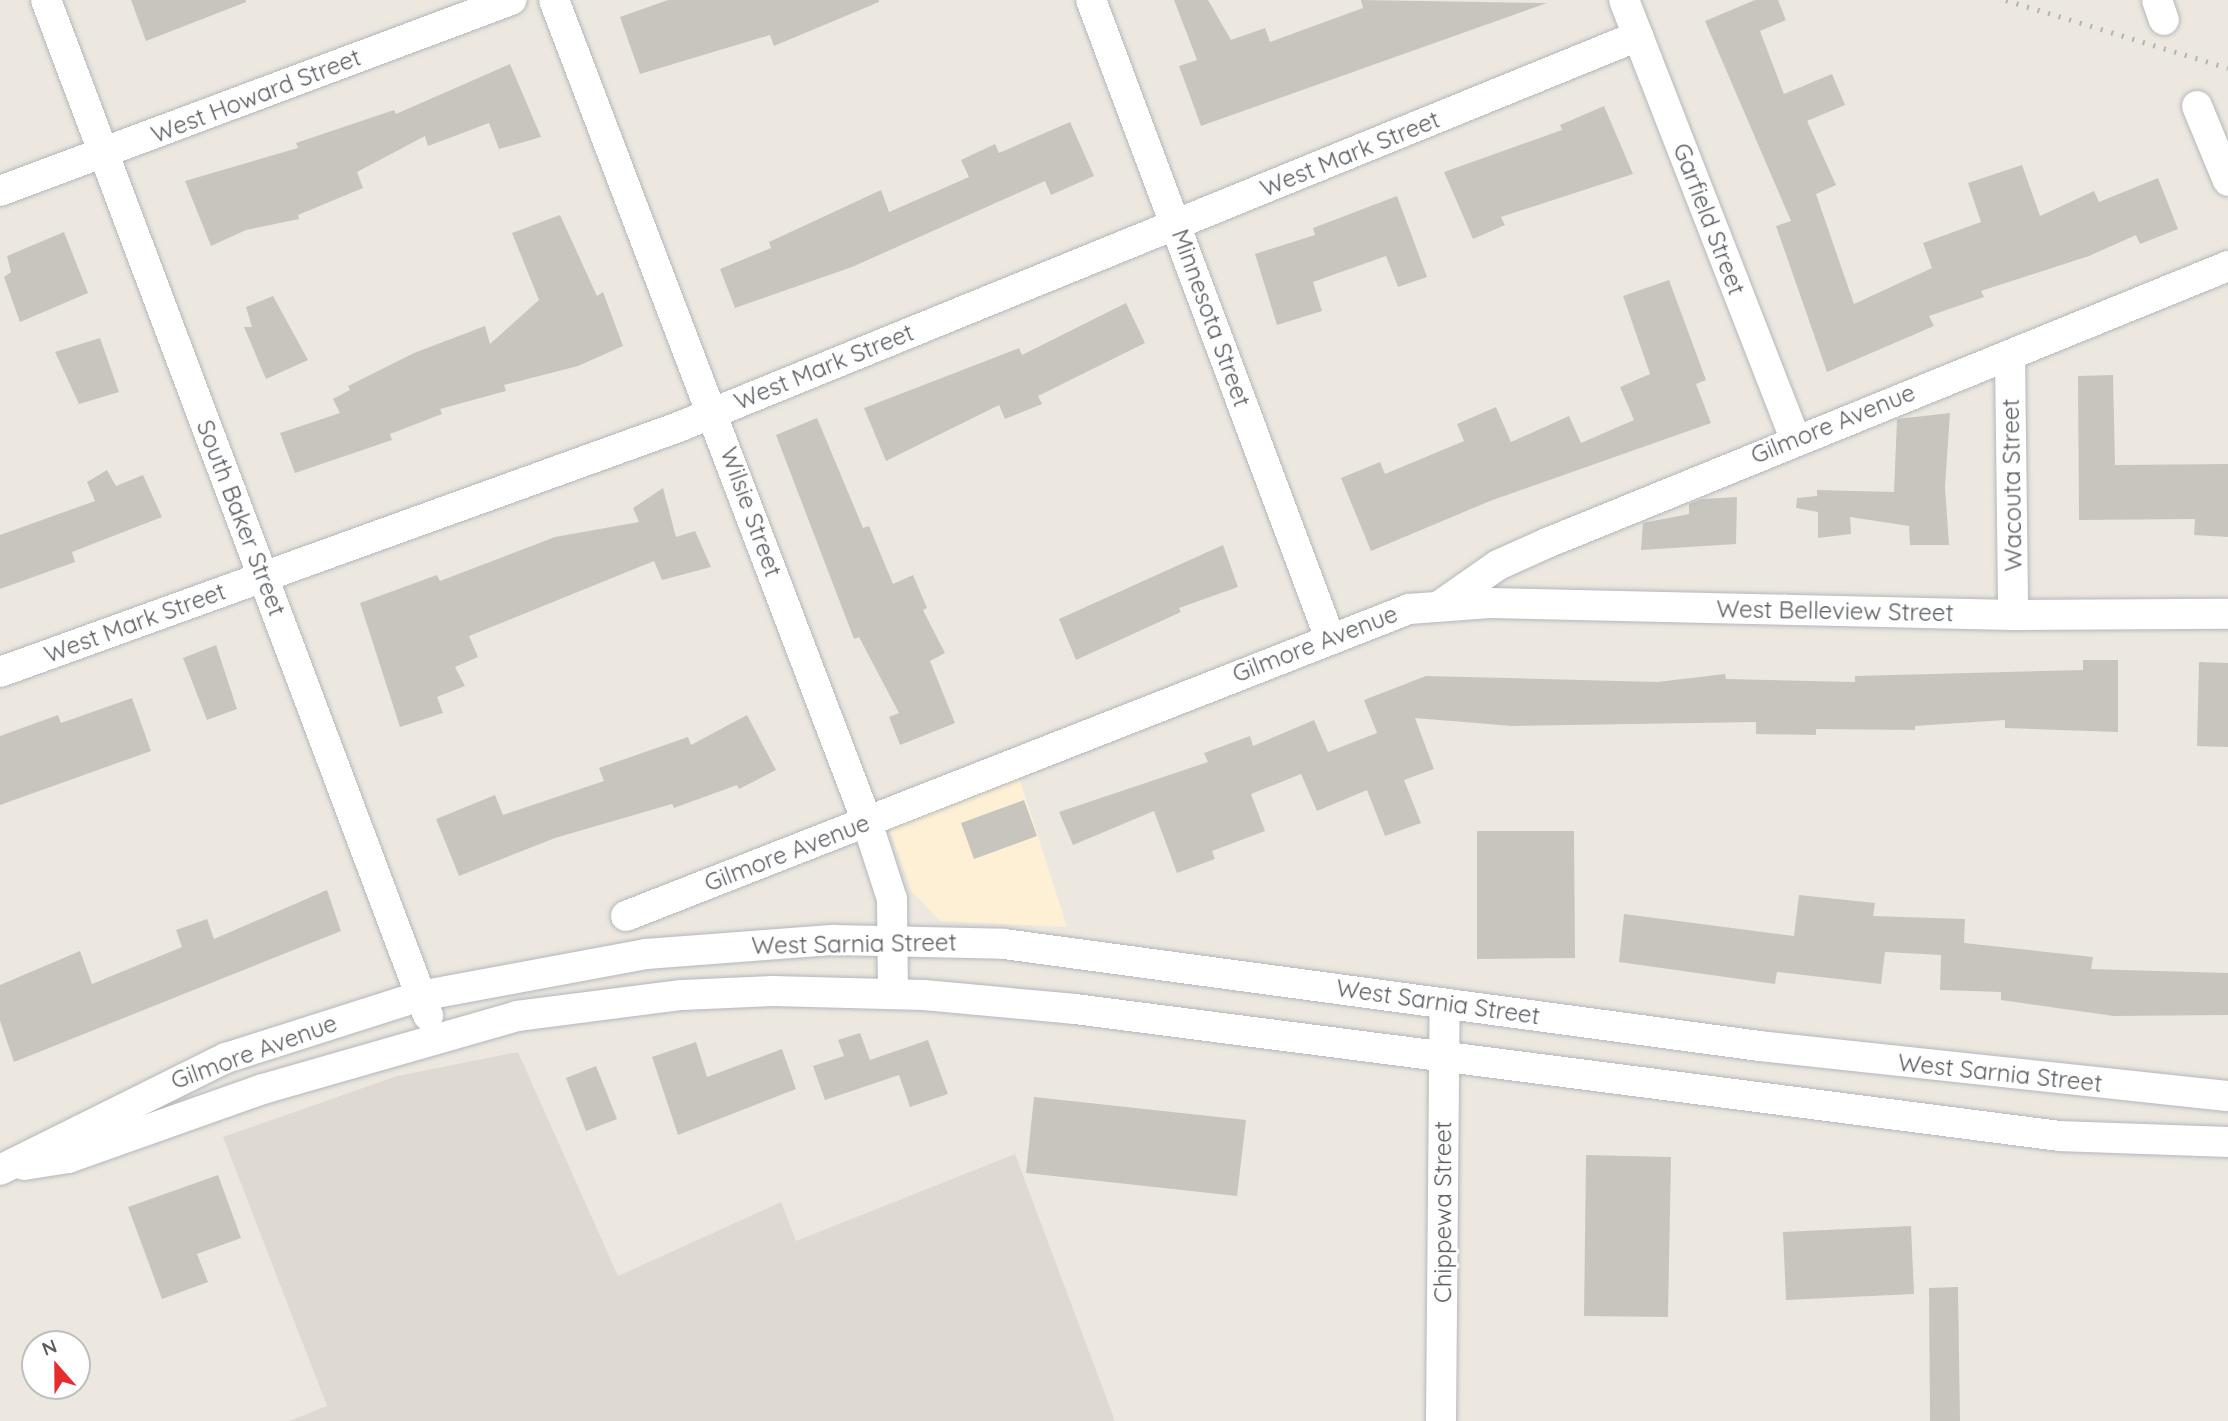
<!DOCTYPE html>
<html>
<head>
<meta charset="utf-8">
<style>
  body { margin:0 }
  #map { position:relative; width:2228px; height:1421px; overflow:hidden; background:#ece8e0; font-family:Quicksand,sans-serif }
  div>[style] { position:absolute }
  .commercial>* { inset:0; background:#fdf0d4 }
  .education>* { inset:0; background:#dedad1 }
  .building>* { inset:0; background:#c8c5bf }
  .roads { filter:drop-shadow(0 0 2px #b3b7bb) drop-shadow(0 0 2px #b3b7bb) }
  .minor>* { height:30px; margin:-15px; padding:0 15px; transform-origin:15px; border-radius:15px; background:#fff }
  .rail>* { height:5px; margin-top:-2.5px; transform-origin:0; background:repeating-linear-gradient(90deg,#b1b2b2 0 2px,transparent 0 11px) }
  span { translate:-50% -50%; white-space:nowrap; text-align:center; line-height:1.15; -webkit-text-stroke:6px #fff; paint-order:stroke }
  .street-label { font-size:24px; color:#595d61 }
  .north { position:absolute; left:21px; top:1330px; width:70px; height:70px; box-sizing:border-box; background:#fff; border:2px solid #bdbec0; border-radius:50%; rotate:339deg; font-size:19px; font-weight:700; line-height:28px; text-align:center; color:#595d61 }
  .north::after { content:''; display:block; margin:auto; width:24px; height:32px; background:#e52d2e; clip-path:polygon(50% 0,100% 100%,50% 72%,0 100%) }
</style>
</head>
<body>
<div id="map">
  <div class="commercial">
    <div style="clip-path:polygon(1018px 774px,1067px 927px,940px 921px,912px 892px,888px 826px)"></div>
  </div>
  <div class="education">
    <div style="clip-path:polygon(518px 1052px,618px 1276px,781px 1202px,796px 1241px,1015px 1154px,1115px 1421px,289px 1421px,327px 1406px,223px 1137px,397px 1076px)"></div>
  </div>
  <div class="building">
    <div style="clip-path:polygon(131px 0,246px 0,246px 2px,146px 41px)"></div>
    <div style="clip-path:polygon(668px 0,879px 0,879px 2px,774px 46px,770px 35px,640px 74px,620px 17px)"></div>
    <div style="clip-path:polygon(1174px 0,1208px 0,1231px 40px,1265px 28px,1270px 42px,1363px 8px,1361px 0,1547px 3px,1201px 126px,1179px 66px,1197px 60px)"></div>
    <div style="clip-path:polygon(1755px 0,1778px 0,1786px 20px,1760px 31px,1784px 94px,1832px 74px,1845px 105px,1807px 121px,1836px 185px,1816px 194px,1854px 304px,1932px 268px,1923px 243px,1981px 222px,1968px 183px,2022px 165px,2040px 216px,2094px 191px,2099px 202px,2158px 178px,2178px 229px,2140px 244px,2136px 235px,2089px 256px,1981px 291px,1984px 297px,1929px 316px,1934px 326px,1827px 372px,1776px 226px,1791px 221px,1705px 21px)"></div>
    <div style="clip-path:polygon(510px 64px,541px 137px,499px 149px,489px 123px,428px 146px,425px 136px,357px 172px,363px 188px,298px 215px,299px 219px,246px 230px,211px 246px,185px 181px,298px 148px,296px 143px,394px 110px,396px 114px)"></div>
    <div style="clip-path:polygon(1604px 106px,1633px 174px,1501px 217px,1505px 225px,1473px 239px,1444px 172px,1562px 130px,1560px 125px)"></div>
    <div style="clip-path:polygon(1070px 122px,1094px 176px,1051px 195px,1045px 181px,852px 267px,735px 308px,720px 269px,771px 248px,769px 242px,881px 190px,889px 212px,969px 177px,961px 160px,995px 144px,999px 153px)"></div>
    <div style="clip-path:polygon(1397px 196px,1427px 277px,1398px 287px,1386px 256px,1313px 282px,1322px 311px,1277px 325px,1255px 254px,1315px 235px,1313px 228px)"></div>
    <div style="clip-path:polygon(560px 215px,597px 296px,603px 292px,623px 346px,578px 366px,504px 385px,506px 391px,440px 409px,442px 414px,390px 434px,392px 440px,295px 473px,280px 433px,340px 413px,333px 399px,350px 390px,348px 386px,414px 353px,485px 326px,490px 344px,539px 300px,512px 233px)"></div>
    <div style="clip-path:polygon(64px 232px,88px 293px,20px 322px,4px 277px,11px 272px,7px 256px)"></div>
    <div style="clip-path:polygon(1669px 280px,1706px 380px,1696px 384px,1711px 423px,1490px 501px,1371px 551px,1341px 478px,1380px 462px,1385px 474px,1464px 441px,1457px 424px,1496px 407px,1511px 442px,1569px 416px,1581px 443px,1634px 420px,1620px 387px,1650px 374px,1623px 296px)"></div>
    <div style="clip-path:polygon(273px 296px,308px 360px,266px 379px,244px 327px,252px 327px,246px 307px)"></div>
    <div style="clip-path:polygon(1126px 303px,1145px 343px,1038px 396px,1042px 404px,1005px 419px,999px 405px,886px 461px,864px 408px,1019px 348px,1022px 355px)"></div>
    <div style="clip-path:polygon(100px 338px,119px 392px,79px 404px,55px 352px)"></div>
    <div style="clip-path:polygon(2113px 375px,2115px 465px,2228px 464px,2228px 537px,2194px 535px,2195px 519px,2079px 520px,2078px 376px)"></div>
    <div style="clip-path:polygon(1950px 413px,1945px 487px,1949px 545px,1910px 545px,1909px 526px,1850px 517px,1851px 534px,1818px 538px,1818px 512px,1796px 508px,1797px 498px,1817px 496px,1817px 490px,1894px 492px,1897px 419px)"></div>
    <div style="clip-path:polygon(817px 418px,863px 528px,869px 526px,893px 584px,913px 575px,927px 608px,923px 610px,945px 653px,930px 661px,955px 723px,900px 745px,889px 717px,899px 713px,859px 637px,854px 639px,776px 435px)"></div>
    <div style="clip-path:polygon(107px 470px,116px 486px,143px 475px,162px 517px,72px 552px,75px 562px,0 589px,0 535px,95px 501px,87px 482px)"></div>
    <div style="clip-path:polygon(663px 488px,676px 537px,695px 531px,711px 567px,662px 580px,654px 561px,469px 636px,478px 657px,455px 667px,465px 686px,437px 697px,443px 713px,400px 727px,360px 603px,437px 575px,440px 581px,555px 537px,639px 522px,633px 508px)"></div>
    <div style="clip-path:polygon(1737px 497px,1736px 544px,1641px 550px,1643px 523px,1689px 514px,1689px 504px,1702px 499px)"></div>
    <div style="clip-path:polygon(1223px 545px,1238px 587px,1179px 608px,1181px 612px,1076px 660px,1059px 619px)"></div>
    <div style="clip-path:polygon(216px 645px,237px 709px,207px 720px,183px 658px)"></div>
    <div style="clip-path:polygon(2083px 660px,2118px 660px,2118px 732px,2005px 728px,2005px 720px,1915px 726px,1915px 730px,1816px 729px,1816px 735px,1756px 734px,1756px 722px,1512px 726px,1415px 718px,1434px 769px,1404px 780px,1421px 823px,1385px 836px,1367px 790px,1317px 811px,1301px 774px,1251px 794px,1265px 831px,1212px 851px,1215px 859px,1177px 873px,1154px 811px,1073px 845px,1059px 812px,1208px 762px,1204px 753px,1250px 736px,1253px 746px,1314px 720px,1328px 752px,1377px 733px,1364px 700px,1426px 676px,1657px 682px,1725px 674px,1726px 679px,1855px 682px,1855px 676px,2083px 670px)"></div>
    <div style="clip-path:polygon(2199px 662px,2228px 663px,2228px 747px,2197px 746px)"></div>
    <div style="clip-path:polygon(132px 698px,151px 751px,0 805px,0 736px,58px 715px,61px 723px)"></div>
    <div style="clip-path:polygon(747px 715px,776px 770px,739px 789px,737px 785px,674px 808px,672px 804px,555px 838px,459px 876px,436px 819px,495px 795px,503px 815px,604px 781px,599px 768px,688px 737px,691px 745px)"></div>
    <div style="clip-path:polygon(1024px 800px,1037px 836px,974px 859px,961px 823px)"></div>
    <div style="clip-path:polygon(1477px 831px,1574px 831px,1575px 958px,1477px 959px)"></div>
    <div style="clip-path:polygon(327px 890px,341px 931px,14px 1062px,0 1021px,0 985px,80px 951px,92px 984px,182px 947px,176px 930px,207px 919px,214px 939px)"></div>
    <div style="clip-path:polygon(1799px 895px,1875px 903px,1873px 916px,1965px 919px,1964px 943px,2093px 957px,2091px 969px,2228px 973px,2228px 1015px,2114px 1016px,2001px 1000px,2001px 992px,1940px 990px,1941px 955px,1885px 952px,1881px 984px,1777px 972px,1775px 984px,1619px 962px,1624px 914px,1794px 936px)"></div>
    <div style="clip-path:polygon(860px 1033px,870px 1060px,928px 1040px,948px 1094px,910px 1107px,899px 1075px,825px 1100px,813px 1066px,844px 1056px,838px 1040px)"></div>
    <div style="clip-path:polygon(696px 1042px,707px 1077px,782px 1049px,796px 1089px,678px 1135px,652px 1057px)"></div>
    <div style="clip-path:polygon(596px 1066px,617px 1119px,586px 1131px,566px 1078px)"></div>
    <div style="clip-path:polygon(1034px 1097px,1246px 1120px,1237px 1196px,1026px 1173px)"></div>
    <div style="clip-path:polygon(1586px 1155px,1671px 1157px,1668px 1317px,1584px 1316px)"></div>
    <div style="clip-path:polygon(218px 1175px,241px 1238px,197px 1254px,208px 1282px,162px 1299px,128px 1207px)"></div>
    <div style="clip-path:polygon(1911px 1226px,1914px 1294px,1786px 1300px,1783px 1232px)"></div>
    <div style="clip-path:polygon(1958px 1287px,1960px 1421px,1930px 1421px,1929px 1288px)"></div>
  </div>
  <div class="roads">
    <div class="minor">
      <div style="left:46px;top:0;width:1085px;rotate:69.38deg"></div>
      <div style="left:554px;top:0;width:880px;rotate:69.15deg"></div>
      <div style="left:867px;top:822px;width:81px;rotate:72deg"></div>
      <div style="left:892px;top:899px;width:95px;rotate:89.4deg"></div>
      <div style="left:1091px;top:0;width:679px;rotate:69.48deg"></div>
      <div style="left:1624px;top:0;width:470px;rotate:68.7deg"></div>
      <div style="left:2157px;top:0;width:21px;rotate:71deg"></div>
      <div style="left:2197px;top:106px;width:81px;rotate:67.5deg"></div>
      <div style="left:0;top:191px;width:546px;rotate:-20.49deg"></div>
      <div style="left:2010px;top:355px;width:260px;rotate:89.3deg"></div>
      <div style="left:1442px;top:604px;width:68px;rotate:-34.9deg"></div>
      <div style="left:1498px;top:565px;width:54px;rotate:-24.2deg"></div>
      <div style="left:1547px;top:543px;width:735px;rotate:-22.13deg"></div>
      <div style="left:0;top:672px;width:719px;rotate:-19.85deg"></div>
      <div style="left:676px;top:428px;width:1039px;rotate:-22.17deg"></div>
      <div style="left:626px;top:916px;width:841px;rotate:-21.41deg"></div>
      <div style="left:1409px;top:609px;width:81px;rotate:-4.2deg"></div>
      <div style="left:1490px;top:603px;width:523px;rotate:1.31deg"></div>
      <div style="left:2013px;top:615px;width:215px;rotate:-0.3deg"></div>
      <div style="left:24px;top:1165px;width:45px;rotate:-9deg"></div>
      <div style="left:68px;top:1158px;width:207px;rotate:-19.5deg"></div>
      <div style="left:263px;top:1089px;width:264px;rotate:-16deg"></div>
      <div style="left:517px;top:1016px;width:166px;rotate:-7.3deg"></div>
      <div style="left:682px;top:995px;width:91px;rotate:-2.5deg"></div>
      <div style="left:773px;top:991px;width:151px;rotate:1.5deg"></div>
      <div style="left:924px;top:995px;width:152px;rotate:5.3deg"></div>
      <div style="left:1075px;top:1009px;width:992px;rotate:7.35deg"></div>
      <div style="left:2059px;top:1136px;width:169px;rotate:2deg"></div>
      <div style="left:0;top:1170px;width:252px;rotate:-26.4deg"></div>
      <div style="left:226px;top:1058px;width:204px;rotate:-17.7deg"></div>
      <div style="left:420px;top:996px;width:230px;rotate:-10.5deg"></div>
      <div style="left:646px;top:954px;width:189px;rotate:-4.3deg"></div>
      <div style="left:834px;top:940px;width:170px;rotate:1.3deg"></div>
      <div style="left:1004px;top:944px;width:762px;rotate:7.69deg"></div>
      <div style="left:1759px;top:1046px;width:472px;rotate:6.1deg"></div>
      <div style="left:1441px;top:1421px;width:417px;rotate:-89.5deg"></div>
    </div>
  </div>
  <div class="rail">
    <div style="left:2006px;top:0;width:232px;rotate:17deg"></div>
  </div>
  <div class="street-label">
    <span style="left:256px;top:96px;rotate:-21deg">West Howard Street</span>
    <span style="left:1350px;top:154px;rotate:-22deg">West Mark Street</span>
    <span style="left:1709px;top:219px;rotate:69deg">Garfield Street</span>
    <span style="left:1211px;top:318px;rotate:70deg">Minnesota Street</span>
    <span style="left:824px;top:367px;rotate:-22deg">West Mark Street</span>
    <span style="left:1833px;top:424px;rotate:-22deg">Gilmore Avenue</span>
    <span style="left:2012px;top:485px;rotate:-91deg">Wacouta Street</span>
    <span style="left:751px;top:512px;rotate:70deg">Wilsie Street</span>
    <span style="left:241px;top:518px;rotate:69deg">South Baker Street</span>
    <span style="left:1835px;top:611px;rotate:1deg">West Belleview Street</span>
    <span style="left:135px;top:623px;rotate:-20deg">West Mark Street</span>
    <span style="left:1315px;top:644px;rotate:-21deg">Gilmore Avenue</span>
    <span style="left:787px;top:853px;rotate:-21deg">Gilmore Avenue</span>
    <span style="left:854px;top:944px;rotate:-1deg">West Sarnia Street</span>
    <span style="left:1438px;top:1002px;rotate:8deg">West Sarnia Street</span>
    <span style="left:254px;top:1052px;rotate:-20deg">Gilmore Avenue</span>
    <span style="left:2000px;top:1073px;rotate:6deg">West Sarnia Street</span>
    <span style="left:1443px;top:1212px;rotate:-90deg">Chippewa Street</span>
  </div>
  <div class="north">N</div>
</div>
</body>
</html>
